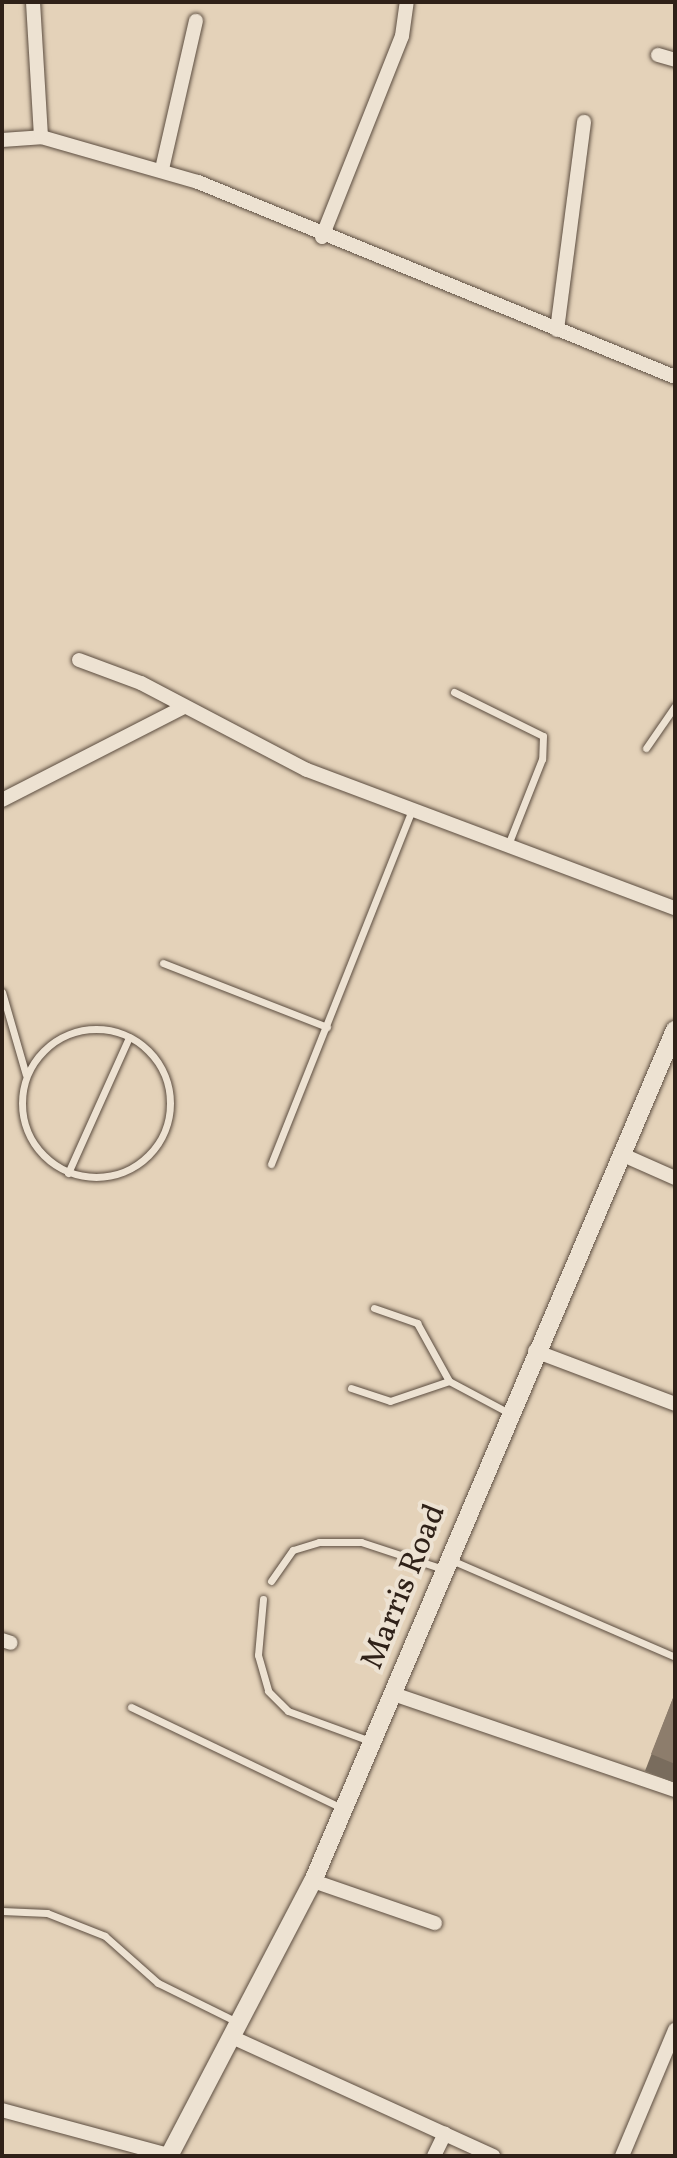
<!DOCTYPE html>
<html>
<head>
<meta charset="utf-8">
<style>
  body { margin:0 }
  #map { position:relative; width:677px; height:2158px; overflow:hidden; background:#e4d2b9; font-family:Vollkorn,serif }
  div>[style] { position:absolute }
  .roads { filter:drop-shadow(0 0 2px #5c4d40) drop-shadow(0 0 2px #5c4d40) }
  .lane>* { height:7px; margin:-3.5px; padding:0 3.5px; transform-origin:3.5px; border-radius:3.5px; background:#ede2d2 }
  .lane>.ring { margin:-3.5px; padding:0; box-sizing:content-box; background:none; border:7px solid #ede2d2; border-radius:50% }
  .street>* { height:14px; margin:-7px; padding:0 7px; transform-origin:7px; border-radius:7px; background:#ede2d2 }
  .secondary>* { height:18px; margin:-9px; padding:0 9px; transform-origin:9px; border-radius:9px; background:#ede2d2 }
  .wall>* { inset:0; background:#796c5d }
  .building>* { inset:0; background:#8d7d6c }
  span { translate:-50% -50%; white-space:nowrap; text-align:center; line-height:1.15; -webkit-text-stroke:8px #ede2d2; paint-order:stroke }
  .street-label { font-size:32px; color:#2f2118 }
  .frame { position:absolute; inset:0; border:4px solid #2f2118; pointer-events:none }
</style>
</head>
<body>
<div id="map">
  <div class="roads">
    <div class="lane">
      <div style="left:454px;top:692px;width:99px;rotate:26.3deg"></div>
      <div style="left:543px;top:736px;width:23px;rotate:92deg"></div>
      <div style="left:542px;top:759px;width:92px;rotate:111.6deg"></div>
      <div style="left:646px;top:748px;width:51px;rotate:-55.4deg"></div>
      <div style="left:163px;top:963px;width:176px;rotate:21.3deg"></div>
      <div style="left:2px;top:992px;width:86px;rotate:73.9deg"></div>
      <div class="ring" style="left:22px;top:1029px;width:141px;height:141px"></div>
      <div style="left:271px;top:1164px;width:381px;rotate:-68.3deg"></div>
      <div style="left:68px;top:1173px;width:149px;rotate:-65.8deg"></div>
      <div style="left:374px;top:1308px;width:46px;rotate:19.2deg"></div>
      <div style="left:417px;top:1323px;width:66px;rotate:61.1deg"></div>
      <div style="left:449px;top:1381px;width:68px;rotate:28.1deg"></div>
      <div style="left:351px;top:1388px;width:41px;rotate:18.4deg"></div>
      <div style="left:390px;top:1401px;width:62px;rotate:-18.7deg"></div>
      <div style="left:449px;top:1559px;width:246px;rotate:23.4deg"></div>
      <div style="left:271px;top:1581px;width:38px;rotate:-55deg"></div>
      <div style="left:293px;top:1550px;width:27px;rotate:-17deg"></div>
      <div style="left:319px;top:1542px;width:42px"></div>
      <div style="left:361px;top:1542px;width:86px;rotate:18.2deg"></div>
      <div style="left:263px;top:1599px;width:56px;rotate:95.1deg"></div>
      <div style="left:258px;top:1655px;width:37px;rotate:74deg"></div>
      <div style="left:268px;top:1691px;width:28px;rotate:45deg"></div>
      <div style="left:288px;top:1711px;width:87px;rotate:20.1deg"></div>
      <div style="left:131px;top:1707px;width:234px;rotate:25.6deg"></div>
      <div style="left:2px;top:1911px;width:45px;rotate:2.5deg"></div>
      <div style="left:47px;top:1913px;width:62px;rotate:21.6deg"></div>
      <div style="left:105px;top:1936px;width:71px;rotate:41.6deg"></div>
      <div style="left:158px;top:1983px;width:90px;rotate:26.3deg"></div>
    </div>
    <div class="street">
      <div style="left:33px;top:2px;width:135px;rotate:86.6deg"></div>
      <div style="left:658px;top:55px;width:18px;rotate:16deg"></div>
      <div style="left:2px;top:140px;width:39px;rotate:-4deg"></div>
      <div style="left:41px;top:137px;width:163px;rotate:16deg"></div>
      <div style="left:198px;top:182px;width:515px;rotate:22.23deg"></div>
      <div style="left:162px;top:169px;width:152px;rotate:-77.1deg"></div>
      <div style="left:322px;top:237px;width:216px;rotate:-68.3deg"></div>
      <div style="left:402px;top:36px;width:34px;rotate:-82deg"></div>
      <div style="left:557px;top:330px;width:210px;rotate:-82.6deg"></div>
      <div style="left:79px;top:660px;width:66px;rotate:20.4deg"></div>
      <div style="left:141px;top:683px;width:187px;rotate:27.7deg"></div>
      <div style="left:307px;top:770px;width:393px;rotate:20.6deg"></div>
      <div style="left:2px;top:800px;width:202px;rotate:-27.1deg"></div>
      <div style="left:623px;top:1155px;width:57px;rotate:23.9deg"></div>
      <div style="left:535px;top:1351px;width:150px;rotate:20.7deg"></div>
      <div style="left:2px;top:1640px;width:9px;rotate:18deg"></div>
      <div style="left:393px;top:1694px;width:298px;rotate:18.8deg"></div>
      <div style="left:313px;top:1881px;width:129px;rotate:19deg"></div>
      <div style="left:234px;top:2038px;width:285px;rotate:24.5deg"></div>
      <div style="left:2px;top:2110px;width:173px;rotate:15.1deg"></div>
      <div style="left:434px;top:2156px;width:25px;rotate:-64deg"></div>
      <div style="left:622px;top:2156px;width:137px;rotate:-67.2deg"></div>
    </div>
    <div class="secondary">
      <div style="left:169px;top:2156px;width:310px;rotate:-62.4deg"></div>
      <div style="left:313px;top:1881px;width:925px;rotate:-66.96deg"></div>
    </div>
  </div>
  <div class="wall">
    <div style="clip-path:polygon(675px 1693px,675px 1783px,645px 1771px)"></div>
  </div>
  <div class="building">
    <div style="clip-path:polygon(675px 1693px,675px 1764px,651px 1754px)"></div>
  </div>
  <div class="street-label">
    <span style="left:405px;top:1587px;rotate:-68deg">Marris Road</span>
  </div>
  <div class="frame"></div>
</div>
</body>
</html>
